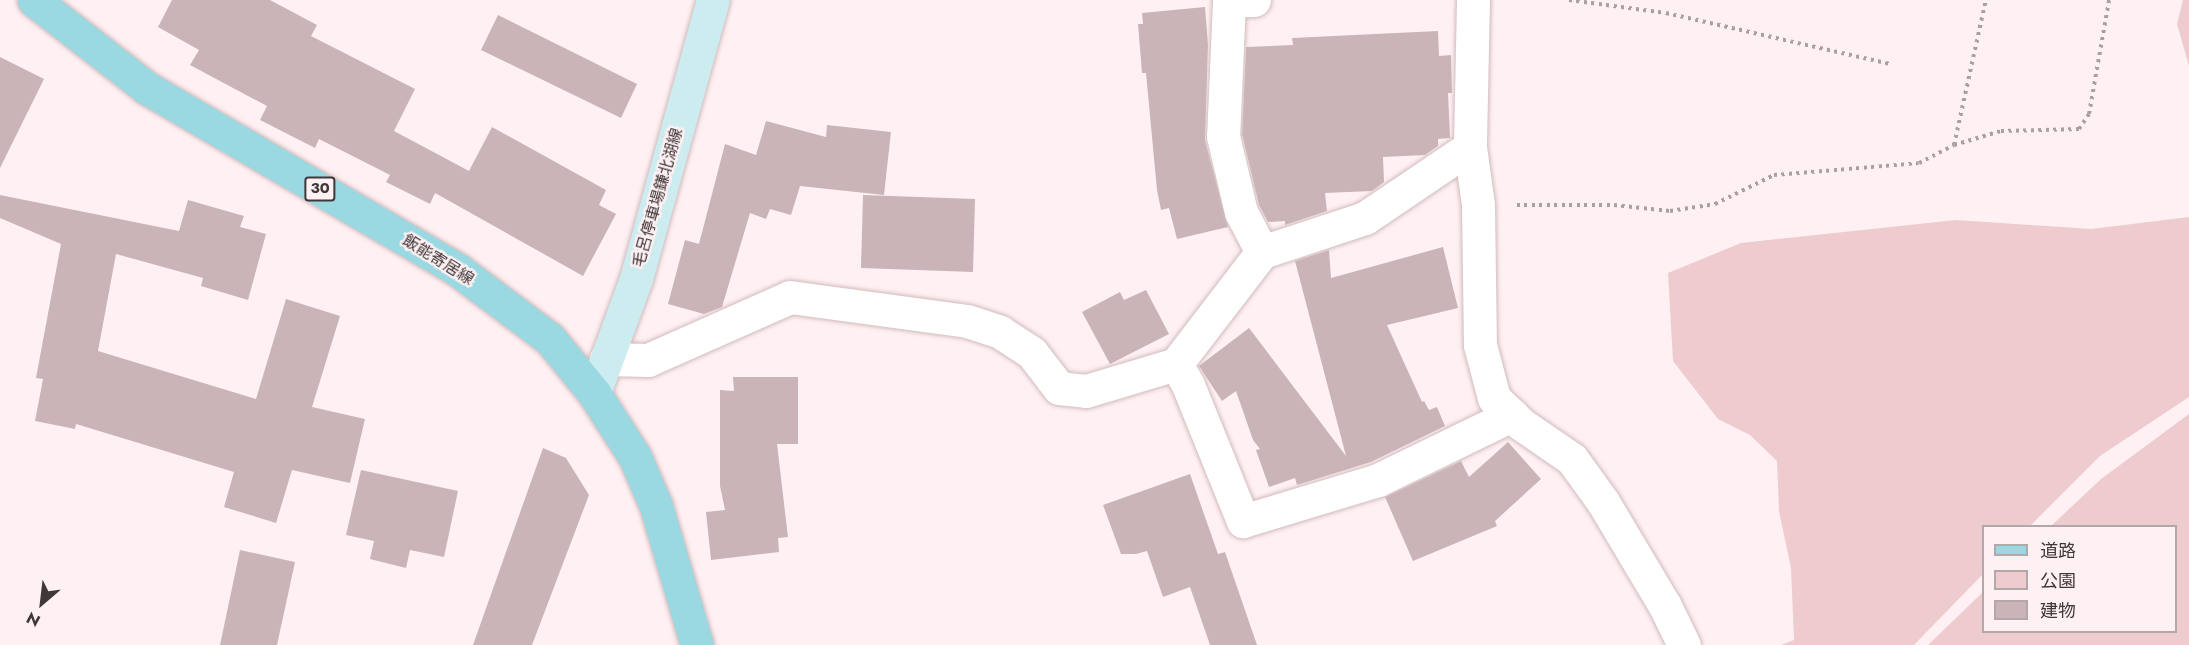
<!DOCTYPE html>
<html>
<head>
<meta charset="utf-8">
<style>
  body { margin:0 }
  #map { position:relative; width:2189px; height:645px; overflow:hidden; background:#fff1f3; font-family:Jost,"Noto Sans JP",sans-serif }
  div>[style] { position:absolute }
  .green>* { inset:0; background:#edcbcf }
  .building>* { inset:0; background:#cab4b7 }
  .path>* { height:4px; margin-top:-2px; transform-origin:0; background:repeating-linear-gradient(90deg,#ab9fa0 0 3px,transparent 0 7.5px) }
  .roads { filter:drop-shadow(0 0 2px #d1bbbd) drop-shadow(0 0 2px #d1bbbd) }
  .street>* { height:33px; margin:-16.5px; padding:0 16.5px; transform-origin:16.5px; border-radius:16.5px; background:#fff }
  .secondary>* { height:33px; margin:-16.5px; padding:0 16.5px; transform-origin:16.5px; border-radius:16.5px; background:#cdecf0 }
  .primary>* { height:33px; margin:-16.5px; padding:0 16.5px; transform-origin:16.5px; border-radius:16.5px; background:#9ad9e2 }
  span { translate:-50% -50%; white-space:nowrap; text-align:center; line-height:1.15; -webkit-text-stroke:4.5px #fff1f3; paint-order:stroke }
  .shield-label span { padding:2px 4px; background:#fff1f3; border:2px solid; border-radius:4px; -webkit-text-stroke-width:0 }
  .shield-label { font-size:15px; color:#403738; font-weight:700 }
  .street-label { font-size:16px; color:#403738 }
  .legend { position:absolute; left:1982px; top:525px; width:195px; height:108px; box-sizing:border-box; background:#fff1f3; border:2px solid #b3a7a8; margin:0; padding:8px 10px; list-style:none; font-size:18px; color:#403738 }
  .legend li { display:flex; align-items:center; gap:12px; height:30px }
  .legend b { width:30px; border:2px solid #b3a7a8 }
  .north { position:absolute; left:12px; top:573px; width:60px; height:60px; -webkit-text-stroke:4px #fff1f3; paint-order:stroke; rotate:208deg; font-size:16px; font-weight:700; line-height:24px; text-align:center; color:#403738 }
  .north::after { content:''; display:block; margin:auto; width:21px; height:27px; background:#403738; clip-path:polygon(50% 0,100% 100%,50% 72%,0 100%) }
</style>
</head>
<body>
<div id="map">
  <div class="green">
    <div style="clip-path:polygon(2183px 0,2189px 0,2189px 66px,2177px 24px)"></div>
    <div style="clip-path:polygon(2189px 217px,2189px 397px,2100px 456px,2030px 526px,1984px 526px,1983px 574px,1914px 645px,1781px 645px,1794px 640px,1791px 568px,1779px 511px,1777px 461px,1750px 435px,1718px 419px,1673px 361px,1668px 273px,1741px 243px,1956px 220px,2091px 229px)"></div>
    <div style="clip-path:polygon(2189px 414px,2189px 645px,1928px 645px,1983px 592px,1984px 632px,2176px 632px,2176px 526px,2051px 526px,2101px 479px)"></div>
  </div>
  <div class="building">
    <div style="clip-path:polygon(172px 0,270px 0,317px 25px,311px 36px,415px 89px,394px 131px,469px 171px,492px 127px,606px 190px,599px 205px,616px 214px,583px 276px,435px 193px,430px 204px,386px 182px,390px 175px,319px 139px,315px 148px,260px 120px,267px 106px,190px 65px,199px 50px,158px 27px)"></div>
    <div style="clip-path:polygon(1205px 7px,1208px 45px,1205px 140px,1228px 227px,1177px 239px,1169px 208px,1161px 210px,1157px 190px,1146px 73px,1142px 73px,1138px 24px,1143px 24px,1142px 13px)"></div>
    <div style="clip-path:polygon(498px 15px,637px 84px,621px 118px,481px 50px)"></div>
    <div style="clip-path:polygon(1438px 31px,1439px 56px,1451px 55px,1452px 93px,1448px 93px,1450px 138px,1438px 139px,1438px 146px,1425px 155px,1383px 157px,1384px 182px,1372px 191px,1325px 193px,1327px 211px,1285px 225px,1285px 221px,1268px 222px,1259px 205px,1242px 134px,1246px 47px,1293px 45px,1292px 38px)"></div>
    <div style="clip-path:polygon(0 57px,44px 79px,0 168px)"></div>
    <div style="clip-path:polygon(766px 121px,826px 137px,827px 125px,891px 132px,884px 195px,800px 186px,791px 215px,770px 209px,766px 219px,750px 213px,722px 307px,704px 314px,668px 304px,685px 240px,699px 244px,725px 144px,756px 155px)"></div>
    <div style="clip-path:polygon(0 195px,179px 231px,188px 200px,244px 216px,240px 227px,266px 234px,248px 300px,201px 286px,203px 278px,116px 254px,98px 351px,256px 399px,286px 299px,340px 316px,312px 407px,365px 419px,350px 483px,292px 470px,276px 523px,224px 507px,234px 472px,76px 424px,75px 429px,35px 421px,43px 379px,36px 378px,61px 244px,0 218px)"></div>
    <div style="clip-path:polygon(863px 195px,975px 199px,973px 272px,861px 268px)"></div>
    <div style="clip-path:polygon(1443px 247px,1458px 308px,1387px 325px,1422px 402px,1424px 401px,1429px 410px,1437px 407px,1445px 426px,1371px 462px,1297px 485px,1295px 478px,1269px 487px,1256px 450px,1260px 449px,1253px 440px,1236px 391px,1222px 401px,1199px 366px,1249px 328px,1346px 456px,1295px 261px,1329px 250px,1331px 278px)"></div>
    <div style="clip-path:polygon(1146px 290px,1169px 334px,1110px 364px,1082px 312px,1120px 292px,1124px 300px)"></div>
    <div style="clip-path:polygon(733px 377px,798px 377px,798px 444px,777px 444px,788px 537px,778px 538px,779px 552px,711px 560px,706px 512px,725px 510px,720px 486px,720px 390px,734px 391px)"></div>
    <div style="clip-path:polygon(1508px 442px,1541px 479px,1495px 521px,1497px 526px,1413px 561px,1385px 497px,1461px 461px,1469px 477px)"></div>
    <div style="clip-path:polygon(543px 448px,566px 458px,589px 495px,532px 645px,473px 645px)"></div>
    <div style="clip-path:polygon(361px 470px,458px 491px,444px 557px,410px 550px,406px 568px,370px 559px,374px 541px,346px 535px)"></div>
    <div style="clip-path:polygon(1190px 474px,1218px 554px,1225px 552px,1257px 645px,1210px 645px,1190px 587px,1163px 597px,1147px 551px,1136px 554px,1121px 554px,1103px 505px)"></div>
    <div style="clip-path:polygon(240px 550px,295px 562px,277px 645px,220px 645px)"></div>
  </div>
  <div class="path">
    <div style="left:1569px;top:0;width:98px;rotate:7.6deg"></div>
    <div style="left:1666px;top:13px;width:230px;rotate:12.8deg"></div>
    <div style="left:1954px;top:145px;width:148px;rotate:-77.6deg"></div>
    <div style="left:1517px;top:205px;width:97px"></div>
    <div style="left:1614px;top:205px;width:56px;rotate:6.1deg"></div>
    <div style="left:1670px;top:211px;width:46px;rotate:-8.8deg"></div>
    <div style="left:1715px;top:204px;width:66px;rotate:-26.2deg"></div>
    <div style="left:1774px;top:175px;width:145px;rotate:-4.7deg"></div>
    <div style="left:1919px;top:163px;width:39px;rotate:-27deg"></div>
    <div style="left:1954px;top:145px;width:49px;rotate:-16.6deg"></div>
    <div style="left:2001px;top:131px;width:78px;rotate:-1.5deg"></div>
    <div style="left:2079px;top:129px;width:18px;rotate:-56deg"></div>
    <div style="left:2089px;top:114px;width:116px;rotate:-80deg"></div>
  </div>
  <div class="roads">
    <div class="street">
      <div style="left:1254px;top:0;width:25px;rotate:178deg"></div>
      <div style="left:1229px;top:1px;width:135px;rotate:92.5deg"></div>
      <div style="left:1223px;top:136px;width:78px;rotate:76.7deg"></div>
      <div style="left:1241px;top:212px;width:45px;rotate:62.3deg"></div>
      <div style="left:1473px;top:0;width:147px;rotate:91.2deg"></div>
      <div style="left:1470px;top:147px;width:59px;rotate:82.1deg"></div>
      <div style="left:1478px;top:205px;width:140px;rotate:89.2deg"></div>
      <div style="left:1480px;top:345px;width:55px;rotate:75.2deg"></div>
      <div style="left:1494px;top:398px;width:37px;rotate:44deg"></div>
      <div style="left:1521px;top:424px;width:62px;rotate:34.5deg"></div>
      <div style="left:1572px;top:459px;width:53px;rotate:54.2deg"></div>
      <div style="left:1603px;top:502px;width:121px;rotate:59.2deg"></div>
      <div style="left:1665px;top:606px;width:43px;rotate:64deg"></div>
      <div style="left:606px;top:359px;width:42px;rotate:1.4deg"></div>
      <div style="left:648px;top:360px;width:155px;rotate:-23.9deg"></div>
      <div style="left:790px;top:297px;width:179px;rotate:7.7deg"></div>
      <div style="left:967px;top:321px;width:35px;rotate:18deg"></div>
      <div style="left:1000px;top:332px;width:38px;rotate:33deg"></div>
      <div style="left:1032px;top:353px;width:44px;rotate:52.4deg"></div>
      <div style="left:1059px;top:388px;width:27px;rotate:6deg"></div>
      <div style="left:1086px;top:391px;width:94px;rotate:-16.7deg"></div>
      <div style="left:1176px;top:364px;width:141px;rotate:-52.5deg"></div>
      <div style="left:1262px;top:252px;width:108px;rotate:-18.3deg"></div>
      <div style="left:1365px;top:218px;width:127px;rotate:-34.1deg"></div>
      <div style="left:1176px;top:364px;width:24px;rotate:60deg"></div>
      <div style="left:1188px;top:385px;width:147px;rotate:68deg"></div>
      <div style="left:1243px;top:521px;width:141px;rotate:-16.9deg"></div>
      <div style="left:1378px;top:480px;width:149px;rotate:-25.9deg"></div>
    </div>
    <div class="secondary">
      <div style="left:594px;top:393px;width:121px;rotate:-69.8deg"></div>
      <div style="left:636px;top:279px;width:289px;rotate:-74.6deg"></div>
    </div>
    <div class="primary">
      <div style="left:34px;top:0;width:143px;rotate:37.9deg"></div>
      <div style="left:147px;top:88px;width:360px;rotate:30.3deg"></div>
      <div style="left:458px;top:270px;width:115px;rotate:36.9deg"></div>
      <div style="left:550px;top:339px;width:70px;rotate:50.8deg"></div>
      <div style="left:594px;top:393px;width:76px;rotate:57.4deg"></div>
      <div style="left:635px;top:457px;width:53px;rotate:66.8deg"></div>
      <div style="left:656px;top:506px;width:145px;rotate:73.6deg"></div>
    </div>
  </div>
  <div class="shield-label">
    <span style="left:320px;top:189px">30</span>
  </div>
  <div class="street-label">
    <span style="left:658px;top:198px;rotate:-74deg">毛呂停車場鎌北湖線</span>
    <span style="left:438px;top:260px;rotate:32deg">飯能寄居線</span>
  </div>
  <ul class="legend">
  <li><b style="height:8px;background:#9ad9e2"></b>道路</li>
  <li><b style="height:16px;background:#edcbcf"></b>公園</li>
  <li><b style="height:16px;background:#cab4b7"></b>建物</li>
  </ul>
  <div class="north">N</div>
</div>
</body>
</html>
